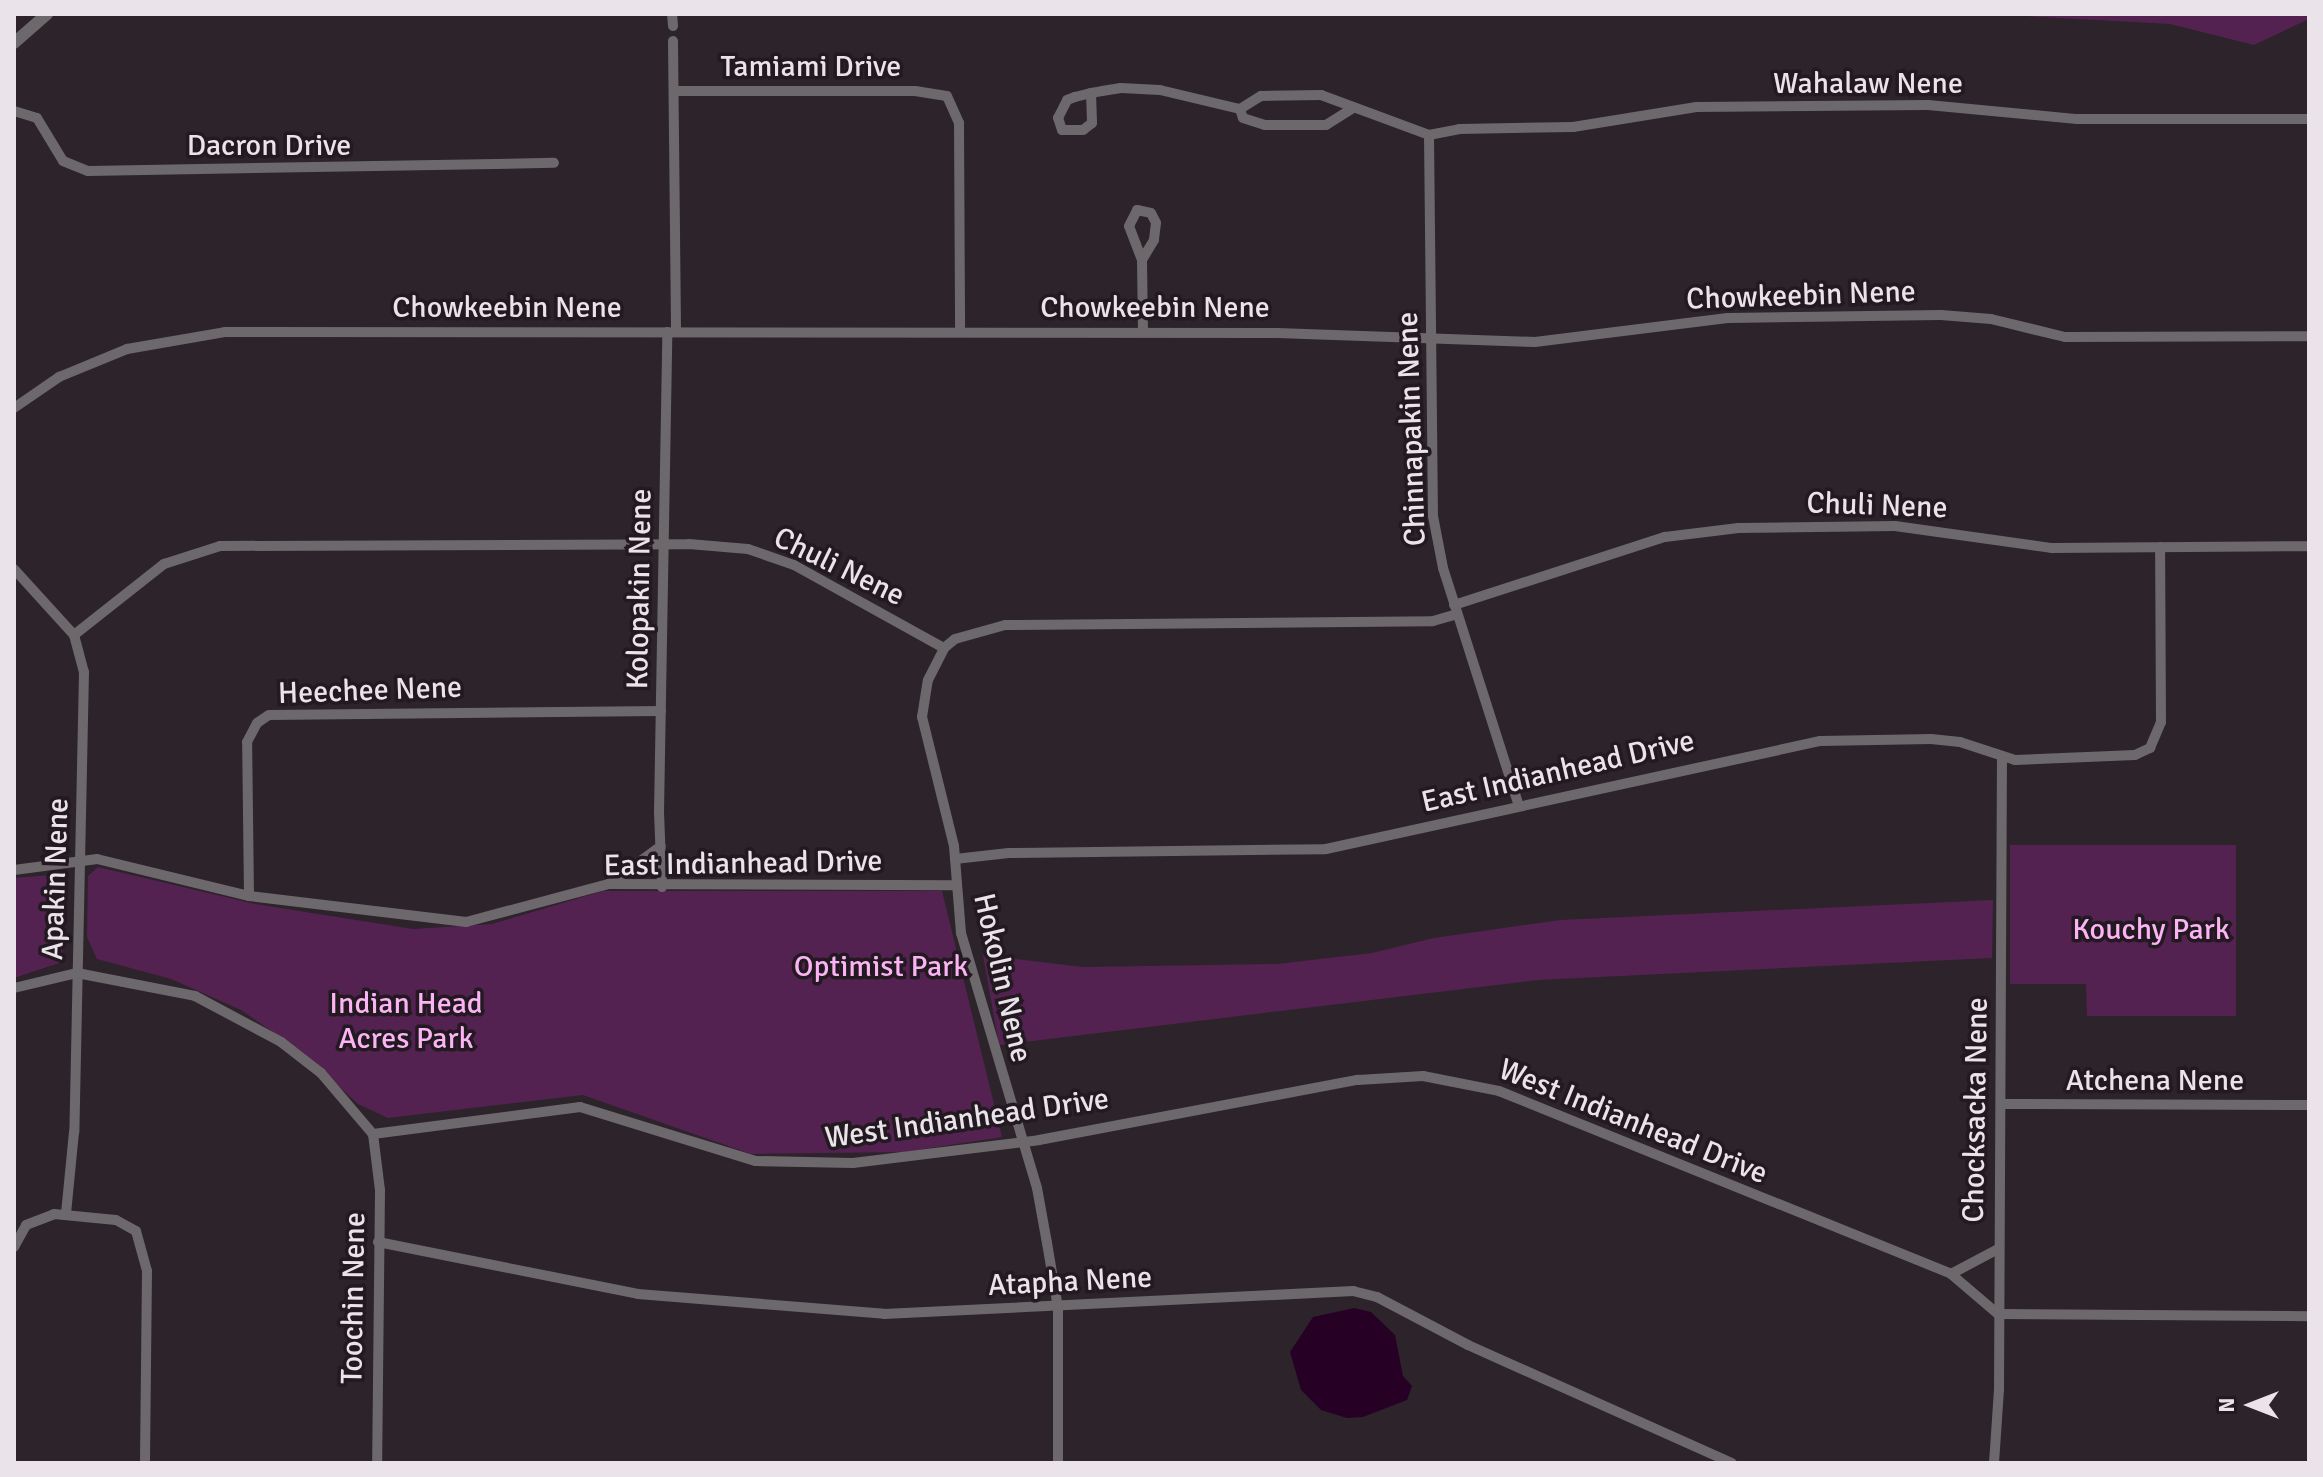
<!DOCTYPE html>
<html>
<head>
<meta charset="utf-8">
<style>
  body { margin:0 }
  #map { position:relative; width:2323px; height:1477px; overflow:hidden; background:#2c232b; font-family:Signika,sans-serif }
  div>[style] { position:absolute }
  .green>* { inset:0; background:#542251 }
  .water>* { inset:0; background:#270026 }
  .minor>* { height:10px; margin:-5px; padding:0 5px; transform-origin:5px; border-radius:5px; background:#6d686c }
  .tertiary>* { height:12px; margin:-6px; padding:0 6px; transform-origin:6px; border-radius:6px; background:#6d686c }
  span { translate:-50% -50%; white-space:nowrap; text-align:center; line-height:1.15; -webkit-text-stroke:7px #221921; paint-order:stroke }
  .street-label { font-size:30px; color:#eae4ea }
  .park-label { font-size:30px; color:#fbb3f4 }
  .frame { position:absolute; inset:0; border:16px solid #eae4ea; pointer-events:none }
  .north { position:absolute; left:2211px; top:1365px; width:80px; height:80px; -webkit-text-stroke:6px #221921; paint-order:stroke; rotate:270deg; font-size:22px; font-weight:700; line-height:32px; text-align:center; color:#eae4ea }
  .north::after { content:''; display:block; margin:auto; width:28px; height:36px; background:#eae4ea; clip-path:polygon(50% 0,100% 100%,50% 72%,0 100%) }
</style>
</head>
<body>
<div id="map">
  <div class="green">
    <div style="clip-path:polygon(1988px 14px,2309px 14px,2309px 19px,2254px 45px,2170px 24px)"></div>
    <div style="clip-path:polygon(2010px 845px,2236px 845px,2236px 1016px,2087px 1016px,2086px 984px,2010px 984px)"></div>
    <div style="clip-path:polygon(98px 867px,255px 904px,413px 929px,492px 924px,603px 891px,942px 891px,1002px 1137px,904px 1152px,751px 1154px,583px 1095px,388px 1118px,358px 1104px,302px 1052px,241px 1010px,171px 979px,97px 959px,87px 937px,88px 876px)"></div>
    <div style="clip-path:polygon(64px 874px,62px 962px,14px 978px,14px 878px)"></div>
    <div style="clip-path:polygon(1993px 900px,1992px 958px,1538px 980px,999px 1045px,983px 955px,1083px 967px,1277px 964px,1372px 953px,1434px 938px,1560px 920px)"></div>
  </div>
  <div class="water">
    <div style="clip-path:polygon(1354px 1308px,1371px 1312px,1395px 1335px,1403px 1376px,1412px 1386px,1407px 1400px,1363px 1417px,1347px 1418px,1321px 1410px,1301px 1390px,1290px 1352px,1313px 1317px)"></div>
  </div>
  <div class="minor">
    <div style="left:672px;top:14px;width:12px;rotate:85deg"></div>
    <div style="left:673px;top:41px;width:291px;rotate:89.4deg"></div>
    <div style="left:674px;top:91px;width:241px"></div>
    <div style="left:915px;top:91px;width:32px;rotate:9deg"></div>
    <div style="left:947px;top:96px;width:30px;rotate:66deg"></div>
    <div style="left:959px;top:123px;width:209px;rotate:89.7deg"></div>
    <div style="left:1091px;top:93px;width:30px;rotate:88deg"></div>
    <div style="left:1092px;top:123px;width:11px;rotate:142deg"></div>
    <div style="left:1083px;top:130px;width:21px;rotate:180deg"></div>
    <div style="left:1062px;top:130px;width:13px;rotate:-108deg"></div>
    <div style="left:1058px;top:118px;width:20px;rotate:-63deg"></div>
    <div style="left:1067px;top:100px;width:9px;rotate:-21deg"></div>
    <div style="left:1075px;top:97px;width:16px;rotate:-14deg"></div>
    <div style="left:1091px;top:93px;width:11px;rotate:-10deg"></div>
    <div style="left:1102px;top:91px;width:19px;rotate:-9deg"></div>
    <div style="left:1121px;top:88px;width:39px;rotate:3deg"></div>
    <div style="left:1160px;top:90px;width:82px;rotate:13.4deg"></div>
    <div style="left:1240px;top:109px;width:9px;rotate:72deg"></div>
    <div style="left:1243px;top:118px;width:23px;rotate:18deg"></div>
    <div style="left:1265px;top:125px;width:61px"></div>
    <div style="left:1326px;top:125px;width:31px;rotate:-32deg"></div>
    <div style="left:1240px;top:109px;width:25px;rotate:-32deg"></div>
    <div style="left:1261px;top:96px;width:60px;rotate:-1deg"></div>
    <div style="left:1321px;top:95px;width:115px;rotate:20.3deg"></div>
    <div style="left:1429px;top:135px;width:31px;rotate:-11deg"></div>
    <div style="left:1459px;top:129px;width:114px;rotate:-1deg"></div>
    <div style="left:1573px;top:127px;width:125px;rotate:-9.2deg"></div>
    <div style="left:1696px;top:107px;width:232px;rotate:-0.5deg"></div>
    <div style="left:1928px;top:105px;width:150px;rotate:5.4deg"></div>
    <div style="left:2077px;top:119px;width:232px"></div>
    <div style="left:14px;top:111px;width:24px;rotate:17deg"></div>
    <div style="left:37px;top:118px;width:50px;rotate:58.8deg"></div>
    <div style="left:63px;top:161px;width:27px;rotate:22deg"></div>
    <div style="left:88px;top:171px;width:466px;rotate:-1deg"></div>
    <div style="left:1429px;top:135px;width:381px;rotate:89.4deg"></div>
    <div style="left:1433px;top:516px;width:53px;rotate:79.1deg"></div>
    <div style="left:1443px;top:568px;width:250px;rotate:72.3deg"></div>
    <div style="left:1137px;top:210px;width:14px;rotate:12deg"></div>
    <div style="left:1151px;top:213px;width:11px;rotate:63deg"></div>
    <div style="left:1156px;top:223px;width:17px;rotate:97deg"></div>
    <div style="left:1154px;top:240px;width:23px;rotate:121deg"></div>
    <div style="left:1142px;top:260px;width:36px;rotate:-111deg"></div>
    <div style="left:1129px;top:226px;width:18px;rotate:-63deg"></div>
    <div style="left:1142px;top:260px;width:72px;rotate:89.2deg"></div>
    <div style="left:14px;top:408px;width:55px;rotate:-34.6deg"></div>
    <div style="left:59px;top:377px;width:74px;rotate:-22.4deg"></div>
    <div style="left:127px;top:349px;width:99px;rotate:-9.8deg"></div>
    <div style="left:225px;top:332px;width:1052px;rotate:0.05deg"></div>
    <div style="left:1277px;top:333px;width:258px;rotate:2deg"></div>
    <div style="left:1535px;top:342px;width:194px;rotate:-7.1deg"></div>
    <div style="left:1728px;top:318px;width:213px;rotate:-0.8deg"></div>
    <div style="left:1941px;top:315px;width:50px;rotate:4.6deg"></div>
    <div style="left:1991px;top:319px;width:76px;rotate:13.7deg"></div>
    <div style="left:2065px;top:337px;width:244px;rotate:-0.2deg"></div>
    <div style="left:14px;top:569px;width:89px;rotate:47.7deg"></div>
    <div style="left:74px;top:635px;width:38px;rotate:75deg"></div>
    <div style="left:84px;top:672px;width:460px;rotate:91.2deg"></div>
    <div style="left:74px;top:1132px;width:82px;rotate:95.6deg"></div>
    <div style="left:1454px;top:605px;width:222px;rotate:-17.9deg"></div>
    <div style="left:1665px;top:537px;width:74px;rotate:-7deg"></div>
    <div style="left:1738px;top:528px;width:157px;rotate:-0.7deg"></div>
    <div style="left:1895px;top:526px;width:159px;rotate:8deg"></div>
    <div style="left:2052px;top:548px;width:257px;rotate:-0.4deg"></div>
    <div style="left:74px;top:635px;width:115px;rotate:-38.3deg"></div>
    <div style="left:164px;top:564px;width:59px;rotate:-17.8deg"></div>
    <div style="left:220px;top:546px;width:469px;rotate:-0.2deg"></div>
    <div style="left:689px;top:544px;width:59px;rotate:4.8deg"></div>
    <div style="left:748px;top:549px;width:49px;rotate:19.2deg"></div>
    <div style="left:794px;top:565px;width:171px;rotate:29deg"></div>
    <div style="left:955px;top:859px;width:54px;rotate:-6.3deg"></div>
    <div style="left:1009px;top:853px;width:317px;rotate:-0.7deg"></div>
    <div style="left:1326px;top:849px;width:506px;rotate:-12.33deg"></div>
    <div style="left:1820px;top:741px;width:111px;rotate:-1deg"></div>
    <div style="left:1931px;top:739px;width:29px;rotate:6deg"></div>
    <div style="left:1960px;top:742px;width:58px;rotate:18.1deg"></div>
    <div style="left:2015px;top:760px;width:120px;rotate:-2.4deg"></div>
    <div style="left:2135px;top:755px;width:17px;rotate:-25deg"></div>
    <div style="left:2150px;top:748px;width:28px;rotate:-67deg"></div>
    <div style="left:2161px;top:722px;width:175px;rotate:-90.3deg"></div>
    <div style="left:14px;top:870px;width:84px;rotate:-7.5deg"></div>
    <div style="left:97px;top:859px;width:156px;rotate:13.7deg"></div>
    <div style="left:249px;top:896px;width:219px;rotate:6.8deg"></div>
    <div style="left:466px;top:922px;width:148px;rotate:-14.9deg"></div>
    <div style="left:609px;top:884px;width:346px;rotate:0.2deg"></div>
    <div style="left:609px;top:884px;width:64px;rotate:-36.2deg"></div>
    <div style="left:662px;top:887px;width:75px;rotate:-92.3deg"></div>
    <div style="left:659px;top:812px;width:480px;rotate:-89deg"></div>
    <div style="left:249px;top:896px;width:154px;rotate:-90.7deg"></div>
    <div style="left:247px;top:742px;width:21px;rotate:-62deg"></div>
    <div style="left:257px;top:723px;width:14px;rotate:-34deg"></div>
    <div style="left:269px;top:715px;width:392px;rotate:-0.6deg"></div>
    <div style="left:14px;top:988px;width:65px;rotate:-13.4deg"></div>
    <div style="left:77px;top:973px;width:120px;rotate:11deg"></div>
    <div style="left:195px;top:996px;width:98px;rotate:28.1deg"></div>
    <div style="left:281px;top:1042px;width:51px;rotate:37.8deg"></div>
    <div style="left:321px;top:1073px;width:80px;rotate:49.6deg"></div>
    <div style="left:373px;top:1134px;width:56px;rotate:82.9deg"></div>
    <div style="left:380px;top:1190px;width:273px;rotate:90.6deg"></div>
    <div style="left:2002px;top:1104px;width:307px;rotate:0.2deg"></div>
    <div style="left:373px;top:1134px;width:209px;rotate:-7.4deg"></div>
    <div style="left:580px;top:1107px;width:184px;rotate:17.1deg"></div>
    <div style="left:756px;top:1161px;width:97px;rotate:1.2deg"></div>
    <div style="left:853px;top:1163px;width:187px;rotate:-7deg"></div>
    <div style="left:1039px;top:1140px;width:325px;rotate:-10.7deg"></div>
    <div style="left:1358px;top:1080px;width:65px;rotate:-3.5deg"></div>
    <div style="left:1423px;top:1076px;width:77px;rotate:11.2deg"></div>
    <div style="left:1499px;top:1091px;width:488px;rotate:22deg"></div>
    <div style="left:1951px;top:1274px;width:62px;rotate:40.4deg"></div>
    <div style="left:1998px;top:1314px;width:311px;rotate:0.4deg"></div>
    <div style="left:378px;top:1242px;width:265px;rotate:11.3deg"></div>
    <div style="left:638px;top:1294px;width:247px;rotate:4.6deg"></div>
    <div style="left:884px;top:1314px;width:470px;rotate:-2.8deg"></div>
    <div style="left:1353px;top:1291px;width:25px;rotate:14deg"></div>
    <div style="left:1377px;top:1297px;width:103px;rotate:27.8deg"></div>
    <div style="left:1468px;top:1345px;width:289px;rotate:24.1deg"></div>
    <div style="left:14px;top:1247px;width:25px;rotate:-61deg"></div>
    <div style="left:26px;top:1225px;width:30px;rotate:-21deg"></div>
    <div style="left:54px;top:1214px;width:62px;rotate:5.5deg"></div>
    <div style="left:116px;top:1220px;width:23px;rotate:29deg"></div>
    <div style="left:136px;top:1231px;width:41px;rotate:74.6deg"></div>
    <div style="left:147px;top:1271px;width:192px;rotate:90.6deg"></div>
    <div style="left:1951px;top:1274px;width:53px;rotate:-28deg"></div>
    <div style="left:1058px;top:1463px;width:155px;rotate:-90deg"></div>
    <div style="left:1058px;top:1308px;width:66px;rotate:-99.6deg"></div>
    <div style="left:1047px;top:1243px;width:56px;rotate:-100.3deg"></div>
    <div style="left:1037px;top:1188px;width:266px;rotate:-106.6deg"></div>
    <div style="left:961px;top:933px;width:87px;rotate:-94.6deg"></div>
    <div style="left:954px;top:846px;width:133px;rotate:-103.9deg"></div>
    <div style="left:922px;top:717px;width:37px;rotate:-81deg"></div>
    <div style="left:928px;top:680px;width:36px;rotate:-63deg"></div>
    <div style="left:944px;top:648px;width:14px;rotate:-39deg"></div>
    <div style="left:955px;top:639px;width:52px;rotate:-15.6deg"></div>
    <div style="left:1005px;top:625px;width:428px;rotate:-0.5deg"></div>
    <div style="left:1433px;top:621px;width:25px;rotate:-16deg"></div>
    <div style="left:1994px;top:1463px;width:74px;rotate:-86.1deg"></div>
    <div style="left:1999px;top:1389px;width:631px;rotate:-89.73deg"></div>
  </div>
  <div class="tertiary">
    <div style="left:14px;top:43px;width:44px;rotate:-41.3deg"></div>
  </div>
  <div class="street-label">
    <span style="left:811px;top:67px">Tamiami Drive</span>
    <span style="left:1868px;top:84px">Wahalaw Nene</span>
    <span style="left:269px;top:146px">Dacron Drive</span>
    <span style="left:1801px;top:296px;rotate:-2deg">Chowkeebin Nene</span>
    <span style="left:507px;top:308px">Chowkeebin Nene</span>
    <span style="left:1155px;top:308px">Chowkeebin Nene</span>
    <span style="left:1412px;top:429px;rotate:-92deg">Chinnapakin Nene</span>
    <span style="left:1877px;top:506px;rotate:2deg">Chuli Nene</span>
    <span style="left:839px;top:567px;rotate:26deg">Chuli Nene</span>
    <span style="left:640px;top:589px;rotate:-89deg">Kolopakin Nene</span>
    <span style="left:370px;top:691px;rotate:-2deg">Heechee Nene</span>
    <span style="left:1558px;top:772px;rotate:-13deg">East Indianhead Drive</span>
    <span style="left:743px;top:864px;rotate:-1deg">East Indianhead Drive</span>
    <span style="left:56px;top:879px;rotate:-88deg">Apakin Nene</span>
    <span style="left:1002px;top:978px;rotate:77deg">Hokolin Nene</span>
    <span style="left:2155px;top:1081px">Atchena Nene</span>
    <span style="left:1976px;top:1110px;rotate:-89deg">Chocksacka Nene</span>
    <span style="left:967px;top:1119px;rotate:-8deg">West Indianhead Drive</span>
    <span style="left:1633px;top:1122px;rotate:22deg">West Indianhead Drive</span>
    <span style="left:1070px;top:1282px;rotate:-3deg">Atapha Nene</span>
    <span style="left:354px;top:1298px;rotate:-89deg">Toochin Nene</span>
  </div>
  <div class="park-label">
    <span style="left:2151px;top:930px">Kouchy Park</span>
    <span style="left:881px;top:967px">Optimist Park</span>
    <span style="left:406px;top:1021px">Indian Head<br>Acres Park</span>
  </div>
  <div class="frame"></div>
  <div class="north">N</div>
</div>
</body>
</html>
